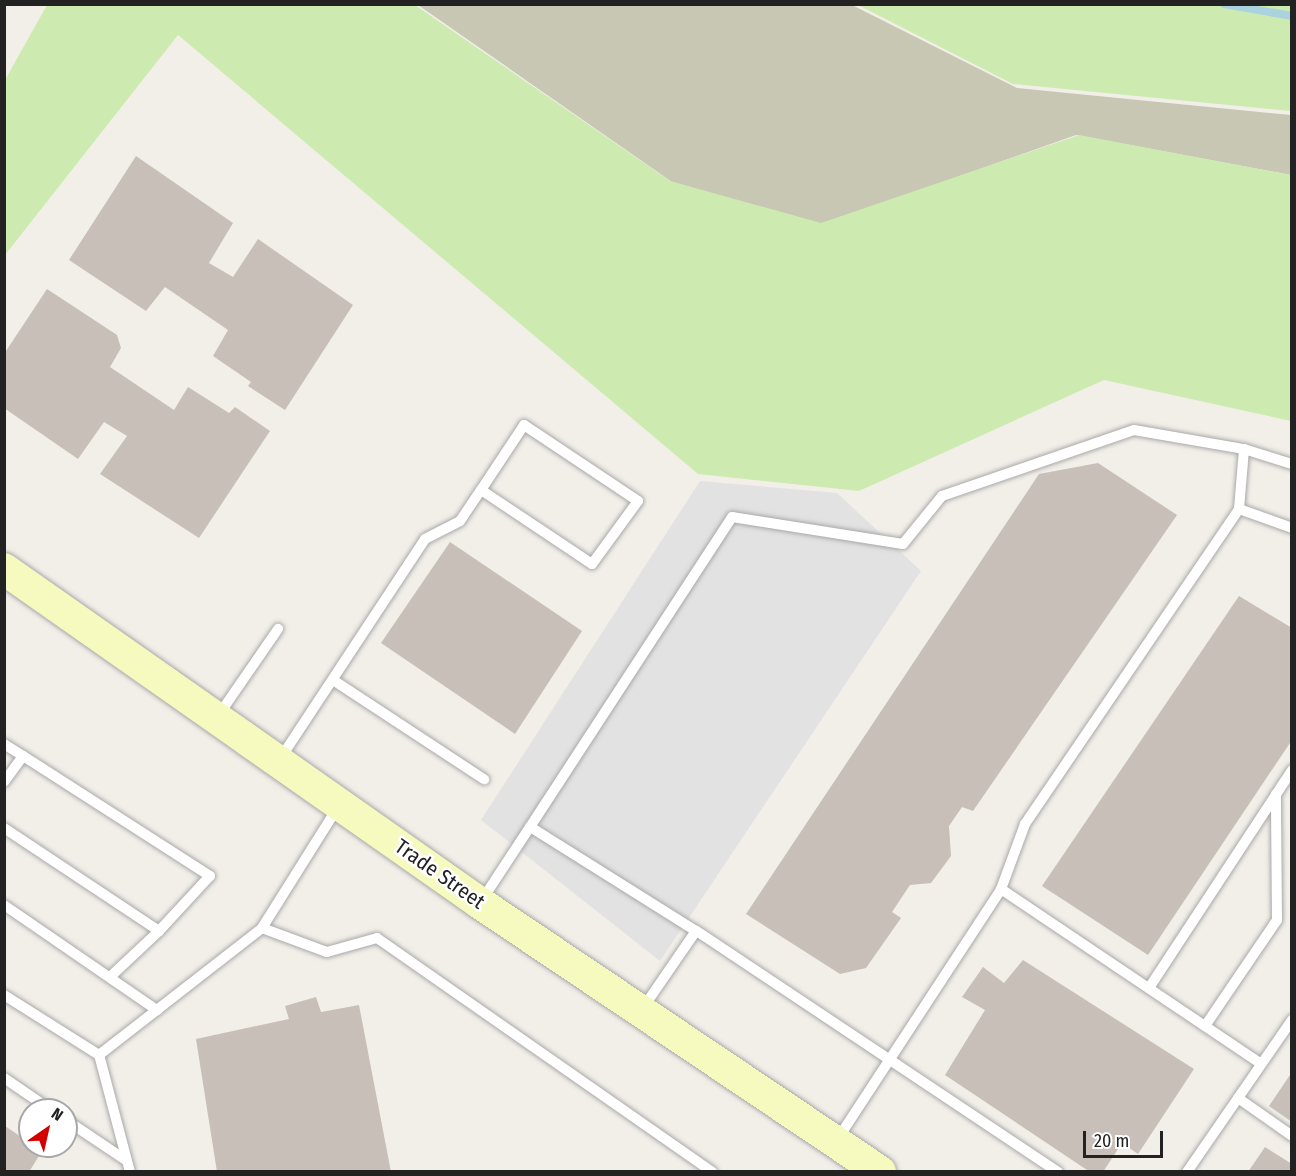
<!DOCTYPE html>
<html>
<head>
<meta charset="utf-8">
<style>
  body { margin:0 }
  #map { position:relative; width:1296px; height:1176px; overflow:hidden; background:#f2efe9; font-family:"Fira Sans Condensed",sans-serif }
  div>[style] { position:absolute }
  .construction>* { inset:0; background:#c7c7b4 }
  .grass>* { inset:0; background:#cdebb0 }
  .parking>* { inset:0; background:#e2e2e2 }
  .stream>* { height:8px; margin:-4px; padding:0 4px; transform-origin:4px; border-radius:4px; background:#aad3df }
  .building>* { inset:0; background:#c7bfb8 }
  .roads { filter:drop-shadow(0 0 2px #a9a9a9) drop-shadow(0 0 2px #a9a9a9) }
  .lane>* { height:10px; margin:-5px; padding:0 5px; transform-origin:5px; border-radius:5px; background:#fff }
  .secondary>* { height:32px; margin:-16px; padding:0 16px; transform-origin:16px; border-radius:16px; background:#f7fabf }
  span { translate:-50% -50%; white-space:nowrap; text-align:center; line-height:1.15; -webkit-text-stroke:5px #fff; paint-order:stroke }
  .street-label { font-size:21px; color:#222 }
  .frame { position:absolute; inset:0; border:6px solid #222; pointer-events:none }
  .north { position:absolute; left:18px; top:1098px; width:60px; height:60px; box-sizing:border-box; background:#fff; border:2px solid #a7a7a7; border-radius:50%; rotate:34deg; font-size:16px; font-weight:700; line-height:24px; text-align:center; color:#222 }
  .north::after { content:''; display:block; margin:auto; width:21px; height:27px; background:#d40000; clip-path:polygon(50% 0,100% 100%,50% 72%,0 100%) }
  .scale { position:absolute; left:1083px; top:1131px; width:80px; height:27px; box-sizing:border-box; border:3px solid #222; border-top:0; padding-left:8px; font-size:18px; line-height:21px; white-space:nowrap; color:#222; -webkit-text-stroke:4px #fff; paint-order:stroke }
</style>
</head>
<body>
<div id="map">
  <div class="construction">
    <div style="clip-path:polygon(418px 5px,852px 5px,1017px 88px,1291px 115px,1291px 175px,1076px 135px,822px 225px,672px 182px)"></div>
  </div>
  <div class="grass">
    <div style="clip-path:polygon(47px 5px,415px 5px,670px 181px,821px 223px,1079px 135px,1291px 175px,1291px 421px,1104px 380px,859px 491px,698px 474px,178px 35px,5px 255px,5px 80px)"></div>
    <div style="clip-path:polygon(858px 5px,1291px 5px,1291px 111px,1013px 84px)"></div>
  </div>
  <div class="parking">
    <div style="clip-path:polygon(700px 481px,837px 493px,921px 571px,660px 961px,481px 820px)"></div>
  </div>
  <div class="stream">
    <div style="left:1224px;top:4px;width:69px;rotate:10deg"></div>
  </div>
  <div class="building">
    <div style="clip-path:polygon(136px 156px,233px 223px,209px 263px,233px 277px,258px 239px,353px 305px,285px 410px,248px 386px,251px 382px,213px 356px,228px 330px,165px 287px,146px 311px,69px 260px)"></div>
    <div style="clip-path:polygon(47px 289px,117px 335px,121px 348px,110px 367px,174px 410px,188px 387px,229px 413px,235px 407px,270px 431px,199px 538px,100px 474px,127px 436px,104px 422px,78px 459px,4px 408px,4px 354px)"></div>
    <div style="clip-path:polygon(1098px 463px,1177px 515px,973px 811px,962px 807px,949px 826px,951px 856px,931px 883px,910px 885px,892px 912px,901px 918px,866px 968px,840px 974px,746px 914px,1039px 474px)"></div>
    <div style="clip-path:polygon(450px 542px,582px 631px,515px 734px,381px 643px)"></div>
    <div style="clip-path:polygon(1239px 596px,1292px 628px,1292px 740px,1148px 955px,1042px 886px)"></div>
    <div style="clip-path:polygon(1023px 960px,1194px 1069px,1138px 1154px,1122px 1143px,1103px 1172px,1090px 1172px,945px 1075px,985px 1010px,962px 997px,983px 967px,1004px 983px)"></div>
    <div style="clip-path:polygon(316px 997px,321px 1012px,359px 1005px,391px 1172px,217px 1172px,196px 1039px,289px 1019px,285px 1006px)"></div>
    <div style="clip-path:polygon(1292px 1072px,1292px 1122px,1269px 1106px)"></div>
    <div style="clip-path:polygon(5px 1126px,42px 1151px,29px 1172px,5px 1172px)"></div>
    <div style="clip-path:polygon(1265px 1147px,1292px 1164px,1292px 1172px,1248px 1172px)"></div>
  </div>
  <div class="roads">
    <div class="lane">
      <div style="left:1239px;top:509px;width:56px;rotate:19.7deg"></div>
      <div style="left:333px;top:680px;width:181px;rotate:33.3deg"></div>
      <div style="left:218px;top:716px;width:106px;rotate:-55.4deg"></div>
      <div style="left:4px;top:744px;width:22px;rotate:32deg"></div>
      <div style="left:23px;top:756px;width:32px;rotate:126deg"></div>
      <div style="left:280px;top:759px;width:263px;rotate:-56.6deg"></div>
      <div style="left:425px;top:539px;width:39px;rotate:-27deg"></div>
      <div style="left:460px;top:521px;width:37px;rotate:-56deg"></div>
      <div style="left:481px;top:490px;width:78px;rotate:-56.5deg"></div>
      <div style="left:524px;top:425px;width:137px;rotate:33.7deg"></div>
      <div style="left:638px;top:501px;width:78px;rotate:126.1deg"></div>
      <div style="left:592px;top:564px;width:133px;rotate:-146.3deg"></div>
      <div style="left:4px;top:828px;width:186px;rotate:33.6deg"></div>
      <div style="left:159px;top:931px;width:75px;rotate:-47.2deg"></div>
      <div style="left:210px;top:876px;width:222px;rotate:-147.3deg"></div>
      <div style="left:1001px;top:889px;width:313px;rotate:33.9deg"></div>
      <div style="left:482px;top:900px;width:87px;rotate:-56.7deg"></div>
      <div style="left:4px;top:905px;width:186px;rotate:34.5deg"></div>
      <div style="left:262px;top:928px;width:69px;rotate:20.3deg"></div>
      <div style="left:327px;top:952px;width:52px;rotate:-15.6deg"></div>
      <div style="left:377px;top:938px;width:409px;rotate:34.9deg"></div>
      <div style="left:110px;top:977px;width:67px;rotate:-43.2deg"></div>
      <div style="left:1149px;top:988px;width:261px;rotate:-56.7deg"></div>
      <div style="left:4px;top:995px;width:112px;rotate:32.3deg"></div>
      <div style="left:643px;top:1008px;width:93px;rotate:-55.5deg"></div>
      <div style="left:1205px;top:1026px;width:128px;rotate:-55.8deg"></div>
      <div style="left:1277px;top:920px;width:126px;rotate:-90.5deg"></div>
      <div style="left:4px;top:1078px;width:57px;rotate:34.2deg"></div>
      <div style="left:1238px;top:1098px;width:66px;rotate:35.1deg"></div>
      <div style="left:66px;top:1120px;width:73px;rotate:33.9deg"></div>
      <div style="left:837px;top:1140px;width:300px;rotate:-56.8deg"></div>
      <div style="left:1001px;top:889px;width:69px;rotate:-69.7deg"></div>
      <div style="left:1025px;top:824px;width:381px;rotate:-55.8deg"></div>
      <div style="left:1239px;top:509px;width:60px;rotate:-85.2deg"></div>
      <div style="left:1244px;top:449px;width:50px;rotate:17.4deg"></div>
      <div style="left:130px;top:1172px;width:121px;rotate:-104.8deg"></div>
      <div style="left:99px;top:1055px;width:207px;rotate:-37.9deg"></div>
      <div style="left:262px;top:928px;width:143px;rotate:-57.9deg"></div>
      <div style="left:1058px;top:1172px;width:435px;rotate:-146.3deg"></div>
      <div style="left:696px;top:931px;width:196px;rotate:-147.9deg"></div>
      <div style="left:530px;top:827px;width:370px;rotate:-56.9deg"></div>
      <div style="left:732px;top:517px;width:173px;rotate:9deg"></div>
      <div style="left:903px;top:544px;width:62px;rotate:-50.9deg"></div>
      <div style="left:942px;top:496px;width:203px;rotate:-19deg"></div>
      <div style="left:1134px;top:430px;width:112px;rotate:9.8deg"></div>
      <div style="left:1187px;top:1172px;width:185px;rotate:-55.4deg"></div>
    </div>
    <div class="secondary">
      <div style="left:4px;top:569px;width:581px;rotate:35.06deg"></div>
      <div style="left:480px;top:903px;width:482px;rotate:33.9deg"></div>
    </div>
  </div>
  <div class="street-label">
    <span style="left:440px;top:874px;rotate:35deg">Trade Street</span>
  </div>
  <div class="frame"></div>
  <div class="north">N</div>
  <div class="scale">20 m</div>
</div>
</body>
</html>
